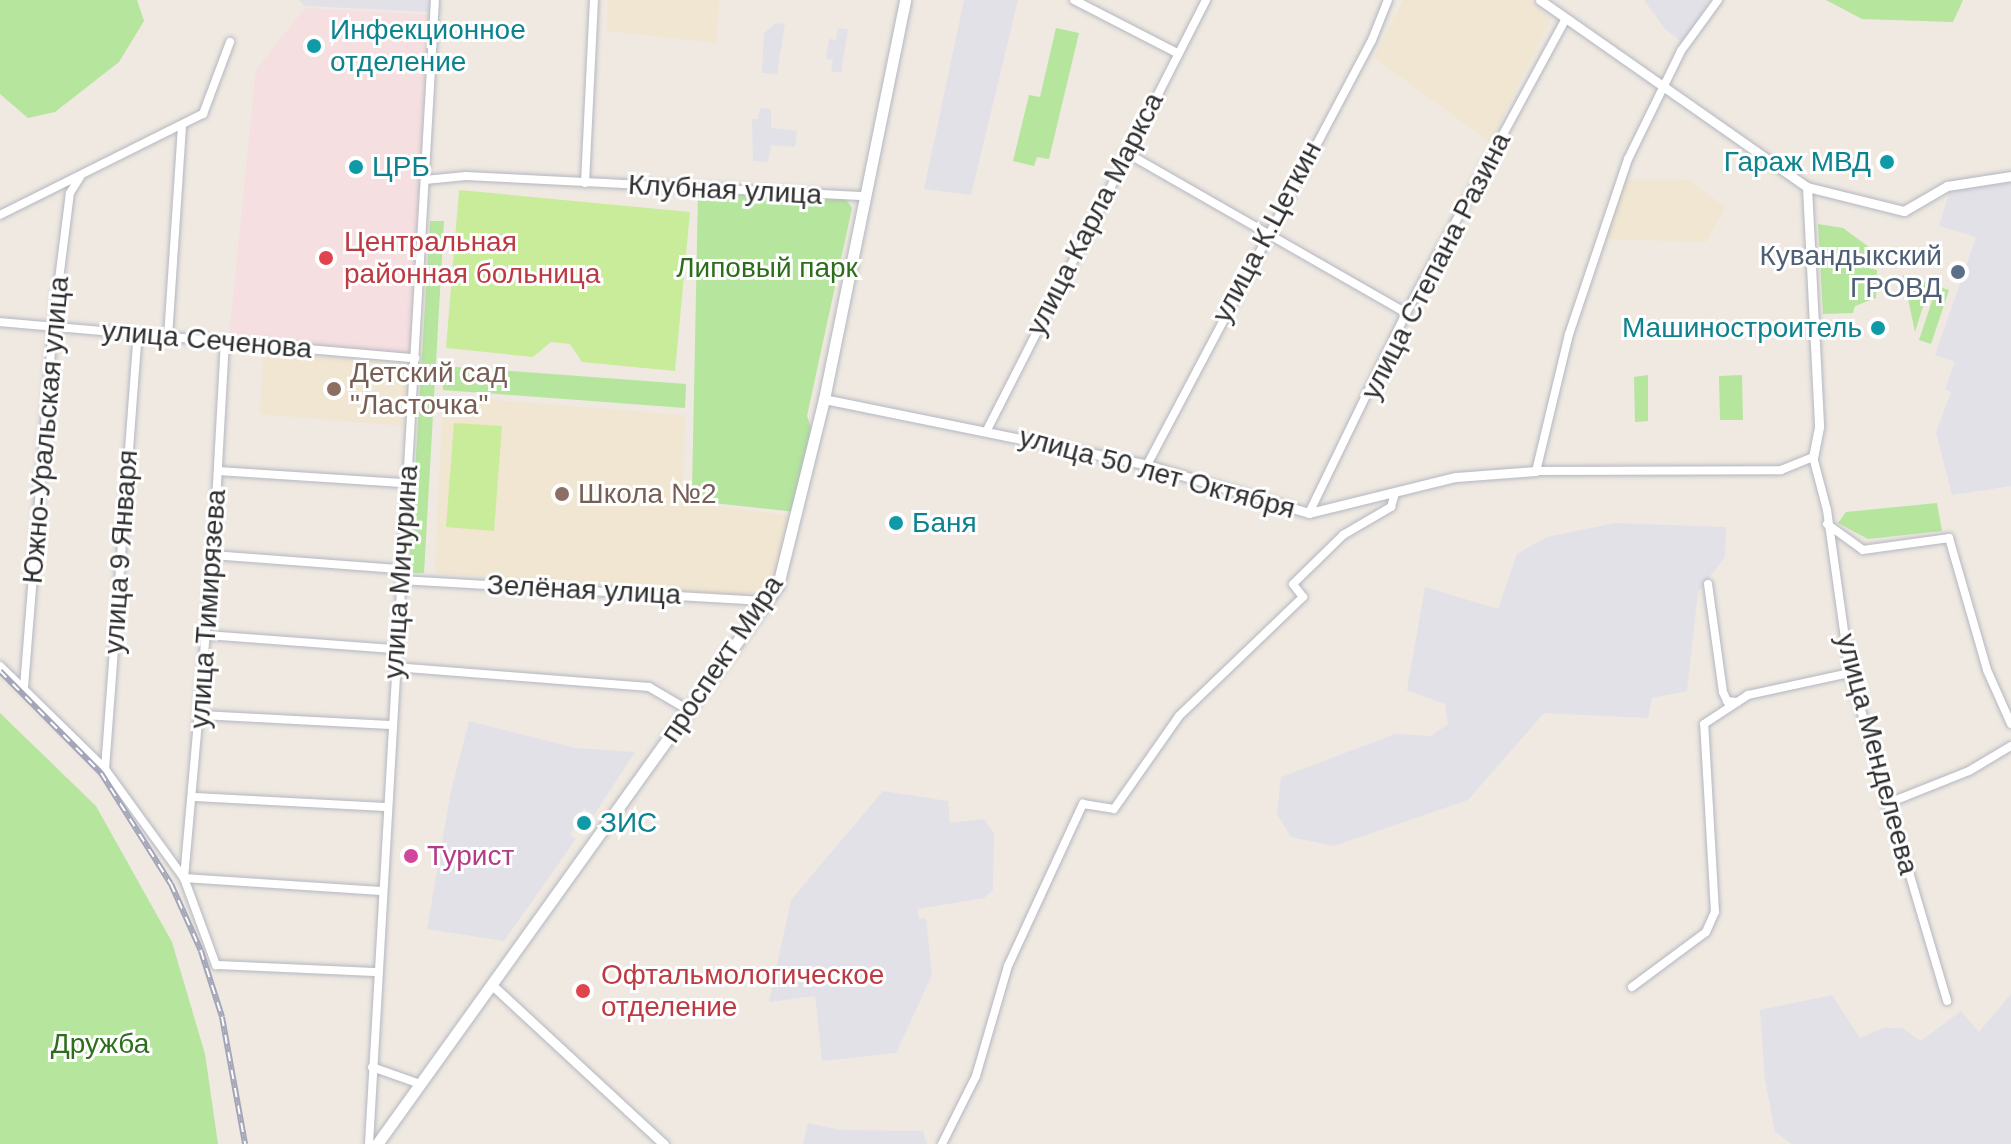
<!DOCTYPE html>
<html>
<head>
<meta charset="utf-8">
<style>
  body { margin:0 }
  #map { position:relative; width:2011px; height:1144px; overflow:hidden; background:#efe9e1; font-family:Helvetica,sans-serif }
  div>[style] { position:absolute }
  .industrial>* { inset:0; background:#e3e1e8 }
  .education>* { inset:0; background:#f0e6d1 }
  .medical>* { inset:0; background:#f5dfe0 }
  .green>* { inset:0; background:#b6e59e }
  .pitch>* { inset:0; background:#c9ec9a }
  .roads { filter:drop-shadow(0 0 2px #b4b7c1) drop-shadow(0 0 2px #b4b7c1) }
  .minor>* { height:8px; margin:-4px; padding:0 4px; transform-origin:4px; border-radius:4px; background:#fff }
  .tertiary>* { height:9px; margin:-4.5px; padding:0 4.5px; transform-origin:4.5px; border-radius:4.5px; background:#fff }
  .secondary>* { height:11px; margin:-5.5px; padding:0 5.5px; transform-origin:5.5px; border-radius:5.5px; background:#fff }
  .rail>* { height:6px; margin-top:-3px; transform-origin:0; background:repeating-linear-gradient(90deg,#fff 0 9px,#a3a6b8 0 18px); box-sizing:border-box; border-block:2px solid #a3a6b8 }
  .dots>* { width:22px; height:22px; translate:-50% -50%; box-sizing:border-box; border:4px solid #fff; border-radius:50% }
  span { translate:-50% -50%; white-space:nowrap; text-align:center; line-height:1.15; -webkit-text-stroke:6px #fff; paint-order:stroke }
  .culture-label { font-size:28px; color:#0d838f }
  .left { translate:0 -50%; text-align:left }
  .right { translate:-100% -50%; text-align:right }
  .street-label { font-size:28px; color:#2e2e2e }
  .health-label { font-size:28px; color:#be3a42 }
  .service-label { font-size:28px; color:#4e5e75 }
  .park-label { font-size:28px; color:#2c6e1b }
  .education-label { font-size:28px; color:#785e54 }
  .hotel-label { font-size:28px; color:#b23c85 }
</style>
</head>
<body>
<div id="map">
  <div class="industrial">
    <div style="clip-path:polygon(299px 0,429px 0,429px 12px,305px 6px)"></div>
    <div style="clip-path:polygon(964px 0,1018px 0,971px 195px,924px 189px)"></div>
    <div style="clip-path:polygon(1644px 0,1710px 0,1683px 43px,1665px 29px)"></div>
    <div style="clip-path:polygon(776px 23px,785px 24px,777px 74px,762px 73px,764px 33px)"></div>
    <div style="clip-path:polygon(838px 28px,848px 29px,841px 73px,831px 71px,833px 60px,826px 59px,829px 39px,836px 40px)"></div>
    <div style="clip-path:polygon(760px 108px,771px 109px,771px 128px,797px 131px,795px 147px,771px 145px,768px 162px,753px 161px,752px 119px,758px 119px)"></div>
    <div style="clip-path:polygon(2011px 183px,2011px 486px,1952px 495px,1936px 432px,1951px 392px,1945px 389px,1955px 362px,1935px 355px,1976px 237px,1939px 226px,1950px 190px)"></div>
    <div style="clip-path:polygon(1615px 523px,1726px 527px,1725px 557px,1698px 592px,1687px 691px,1652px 698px,1648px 718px,1544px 713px,1468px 800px,1334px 846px,1291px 837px,1277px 814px,1281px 777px,1395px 734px,1431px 736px,1448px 724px,1445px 704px,1407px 690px,1425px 587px,1498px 609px,1517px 554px,1547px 537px)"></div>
    <div style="clip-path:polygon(469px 721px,575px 748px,635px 752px,594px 815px,584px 808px,570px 835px,576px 839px,504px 941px,427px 929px,451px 791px)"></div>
    <div style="clip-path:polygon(883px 791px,948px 801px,950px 823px,984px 819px,994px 834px,993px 890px,984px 898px,918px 909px,919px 919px,926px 918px,932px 975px,896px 1053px,822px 1061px,815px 996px,769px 1002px,791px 900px)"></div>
    <div style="clip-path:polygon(2011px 994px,2011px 1144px,1792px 1144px,1775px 1132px,1765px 1080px,1760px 1010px,1832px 995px,1860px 1038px,1883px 1028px,1902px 1028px,1921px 1041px,1961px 1011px,1979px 1032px)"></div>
    <div style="clip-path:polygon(808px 1123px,841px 1130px,923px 1131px,927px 1144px,803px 1144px)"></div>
  </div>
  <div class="education">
    <div style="clip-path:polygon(608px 0,719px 0,717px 43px,607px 31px)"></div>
    <div style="clip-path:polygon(1403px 0,1530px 0,1551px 19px,1490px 142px,1374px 58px)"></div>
    <div style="clip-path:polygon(1626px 179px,1689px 180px,1725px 207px,1706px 242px,1605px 239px)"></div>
    <div style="clip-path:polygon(264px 352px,408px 363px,404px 426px,260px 414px)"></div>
    <div style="clip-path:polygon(443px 396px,685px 415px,683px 488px,690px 503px,794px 516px,776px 580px,765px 597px,435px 573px)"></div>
  </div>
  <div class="medical">
    <div style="clip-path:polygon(305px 8px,429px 15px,410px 354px,229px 337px,256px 70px)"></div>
  </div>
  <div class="green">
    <div style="clip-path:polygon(0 0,137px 0,144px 21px,119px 62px,55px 112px,28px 118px,0 94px)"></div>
    <div style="clip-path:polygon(1826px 0,1963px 0,1953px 22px,1862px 19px)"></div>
    <div style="clip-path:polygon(1056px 28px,1079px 33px,1049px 159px,1037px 157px,1034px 166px,1013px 161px,1029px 95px,1040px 97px)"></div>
    <div style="clip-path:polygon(698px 194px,845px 198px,852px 208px,807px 416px,813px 432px,796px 512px,704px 502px,692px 490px)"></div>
    <div style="clip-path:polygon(430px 221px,444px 221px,424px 573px,409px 573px)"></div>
    <div style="clip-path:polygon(1818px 224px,1843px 228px,1873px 250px,1868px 268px,1877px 270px,1876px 298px,1855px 306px,1853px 313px,1823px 314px)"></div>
    <div style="clip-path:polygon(1903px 275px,1930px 284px,1915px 332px)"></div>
    <div style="clip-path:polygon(1937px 286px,1949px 290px,1931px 344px,1919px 340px)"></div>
    <div style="clip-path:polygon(442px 366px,686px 384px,685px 408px,443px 390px)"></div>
    <div style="clip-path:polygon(1648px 375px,1648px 421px,1635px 422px,1634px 377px)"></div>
    <div style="clip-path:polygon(1742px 375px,1743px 420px,1720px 420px,1719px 376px)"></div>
    <div style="clip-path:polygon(1937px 503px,1942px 531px,1868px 539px,1838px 523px,1846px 512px)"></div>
    <div style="clip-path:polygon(0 713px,96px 806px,172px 942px,205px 1054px,218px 1144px,0 1144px)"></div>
  </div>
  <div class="pitch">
    <div style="clip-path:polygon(459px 190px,690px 212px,675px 371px,582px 362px,570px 344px,551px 342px,533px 357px,446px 348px)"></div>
    <div style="clip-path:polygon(454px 423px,502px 426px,494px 531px,446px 527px)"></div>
  </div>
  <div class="roads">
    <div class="minor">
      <div style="left:1074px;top:0;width:116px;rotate:27.2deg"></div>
      <div style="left:1718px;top:0;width:63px;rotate:126deg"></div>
      <div style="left:1681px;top:51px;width:120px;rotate:116.1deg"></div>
      <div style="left:1628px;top:159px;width:185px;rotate:108.6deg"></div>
      <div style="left:1569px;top:334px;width:141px;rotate:103.5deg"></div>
      <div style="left:1536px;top:471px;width:245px;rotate:-0.2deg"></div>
      <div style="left:1781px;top:470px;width:35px;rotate:-22deg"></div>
      <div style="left:1813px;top:457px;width:55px;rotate:75.2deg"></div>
      <div style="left:1827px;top:510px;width:165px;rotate:82deg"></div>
      <div style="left:1850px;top:673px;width:342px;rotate:73.5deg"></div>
      <div style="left:1125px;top:152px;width:324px;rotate:29.8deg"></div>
      <div style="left:425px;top:180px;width:41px;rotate:-5.6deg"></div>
      <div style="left:466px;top:176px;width:400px;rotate:2.9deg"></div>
      <div style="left:585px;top:183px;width:183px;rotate:-87.2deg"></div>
      <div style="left:0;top:215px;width:227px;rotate:-26.5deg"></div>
      <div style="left:203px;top:114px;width:77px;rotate:-69.4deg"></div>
      <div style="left:0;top:322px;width:417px;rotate:5deg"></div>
      <div style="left:168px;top:337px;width:211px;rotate:-86.2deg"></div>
      <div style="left:987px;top:430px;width:483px;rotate:-63deg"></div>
      <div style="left:1147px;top:465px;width:481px;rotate:-62.1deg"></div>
      <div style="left:1372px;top:40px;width:43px;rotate:-68.2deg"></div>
      <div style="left:218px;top:471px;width:188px;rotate:3.7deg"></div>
      <div style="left:1309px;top:513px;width:222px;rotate:-64.1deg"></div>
      <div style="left:1406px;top:313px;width:333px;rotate:-61.5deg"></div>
      <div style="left:1827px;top:524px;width:44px;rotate:35.8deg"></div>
      <div style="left:1863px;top:550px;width:87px;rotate:-7.9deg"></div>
      <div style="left:1949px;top:538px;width:137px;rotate:73.9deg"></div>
      <div style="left:1987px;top:670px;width:59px;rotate:66deg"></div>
      <div style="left:213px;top:555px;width:188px;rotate:4.3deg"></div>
      <div style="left:400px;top:580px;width:369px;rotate:3.3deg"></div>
      <div style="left:1708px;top:584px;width:109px;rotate:82.1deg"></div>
      <div style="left:1723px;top:692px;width:10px;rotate:66deg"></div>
      <div style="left:1727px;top:701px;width:10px;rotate:6deg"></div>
      <div style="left:207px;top:635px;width:189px;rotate:4.3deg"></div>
      <div style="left:0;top:666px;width:147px;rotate:44.4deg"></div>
      <div style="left:105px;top:769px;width:135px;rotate:54.1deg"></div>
      <div style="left:184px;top:878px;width:93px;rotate:69.8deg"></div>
      <div style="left:216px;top:965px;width:160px;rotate:2.5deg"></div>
      <div style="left:394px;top:667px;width:256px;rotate:4.5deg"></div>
      <div style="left:649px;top:687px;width:48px;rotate:30.3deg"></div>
      <div style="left:24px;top:687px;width:361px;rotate:-85.4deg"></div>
      <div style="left:53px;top:327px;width:135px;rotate:-82.8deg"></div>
      <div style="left:70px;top:193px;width:19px;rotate:-58deg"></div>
      <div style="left:200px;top:715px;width:191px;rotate:3deg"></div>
      <div style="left:105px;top:769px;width:436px;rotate:-85.7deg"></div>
      <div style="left:194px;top:797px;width:192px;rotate:3deg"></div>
      <div style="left:1886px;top:804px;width:89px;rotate:-21.7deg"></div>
      <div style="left:1969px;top:771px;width:49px;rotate:-30.8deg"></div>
      <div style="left:184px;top:878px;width:324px;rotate:-84.9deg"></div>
      <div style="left:213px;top:555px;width:215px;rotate:-86.8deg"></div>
      <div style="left:184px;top:878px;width:197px;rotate:3.8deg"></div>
      <div style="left:1632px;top:987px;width:92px;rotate:-36.6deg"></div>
      <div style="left:1706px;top:932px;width:22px;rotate:-66deg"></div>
      <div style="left:1715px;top:912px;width:188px;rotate:-93.3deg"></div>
      <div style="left:1704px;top:724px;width:53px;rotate:-33.4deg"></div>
      <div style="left:1748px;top:695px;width:104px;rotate:-12.2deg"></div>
      <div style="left:372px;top:1067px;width:51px;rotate:19.5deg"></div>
      <div style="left:369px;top:1144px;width:1146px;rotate:-86.7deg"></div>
      <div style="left:942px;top:1144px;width:76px;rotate:-63.4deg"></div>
      <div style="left:976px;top:1076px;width:115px;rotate:-73.8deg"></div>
      <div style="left:1008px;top:966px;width:179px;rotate:-65.2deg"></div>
      <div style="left:1083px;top:804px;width:31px;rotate:9deg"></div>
      <div style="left:1114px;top:809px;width:113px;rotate:-55deg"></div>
      <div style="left:1179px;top:716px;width:172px;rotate:-43.8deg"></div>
      <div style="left:1303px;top:597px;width:16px;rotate:-128deg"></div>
      <div style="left:1293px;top:584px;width:70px;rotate:-44.4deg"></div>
      <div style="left:1343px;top:535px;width:56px;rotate:-30.3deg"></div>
      <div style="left:1391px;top:507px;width:15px;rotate:-74deg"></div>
    </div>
    <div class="tertiary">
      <div style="left:1540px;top:0;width:326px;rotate:35deg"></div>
      <div style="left:1807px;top:187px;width:100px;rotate:13.9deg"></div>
      <div style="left:1904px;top:211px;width:50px;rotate:-30.2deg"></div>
      <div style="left:1947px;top:186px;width:65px;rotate:-8.9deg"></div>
      <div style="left:1807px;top:187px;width:240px;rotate:87.1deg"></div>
      <div style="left:1819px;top:427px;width:31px;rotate:101deg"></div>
      <div style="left:824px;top:399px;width:330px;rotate:11.5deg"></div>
      <div style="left:1147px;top:465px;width:169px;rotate:16.5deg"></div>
      <div style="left:1309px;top:513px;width:151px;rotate:-13.8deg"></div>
      <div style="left:1456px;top:477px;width:80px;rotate:-4.3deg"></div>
      <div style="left:491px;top:984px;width:236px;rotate:42.8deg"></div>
    </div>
    <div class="secondary">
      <div style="left:377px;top:1144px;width:688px;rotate:-54.35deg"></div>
      <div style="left:778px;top:585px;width:192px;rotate:-76.1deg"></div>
      <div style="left:824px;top:399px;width:407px;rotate:-78.5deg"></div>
    </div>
  </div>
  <div class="rail">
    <div style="left:0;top:671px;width:144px;rotate:45.3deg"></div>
    <div style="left:101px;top:773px;width:131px;rotate:57.8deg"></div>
    <div style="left:171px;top:884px;width:73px;rotate:65.9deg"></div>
    <div style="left:201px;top:951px;width:69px;rotate:72.3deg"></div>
    <div style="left:222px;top:1017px;width:129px;rotate:79.7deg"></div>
  </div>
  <div class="dots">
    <div style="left:314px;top:46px;background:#0f9aa8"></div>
    <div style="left:1887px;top:162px;background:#0f9aa8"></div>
    <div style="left:356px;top:167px;background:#0f9aa8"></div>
    <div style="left:326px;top:258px;background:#e0444e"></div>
    <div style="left:1958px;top:272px;background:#5c6f8a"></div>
    <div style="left:1878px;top:328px;background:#0f9aa8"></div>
    <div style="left:334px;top:389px;background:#8d6e63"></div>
    <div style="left:562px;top:494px;background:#8d6e63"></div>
    <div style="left:896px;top:523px;background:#0f9aa8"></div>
    <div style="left:584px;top:823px;background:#0f9aa8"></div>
    <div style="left:411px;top:856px;background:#d1479c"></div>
    <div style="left:583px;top:991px;background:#e0444e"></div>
  </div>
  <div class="culture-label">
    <span class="left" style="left:330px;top:46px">Инфекционное<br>отделение</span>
    <span class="right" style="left:1871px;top:162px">Гараж МВД</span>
    <span class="left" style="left:372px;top:167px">ЦРБ</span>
    <span class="right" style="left:1862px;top:328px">Машиностроитель</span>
    <span class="left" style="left:912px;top:523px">Баня</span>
    <span class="left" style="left:600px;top:823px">ЗИС</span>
  </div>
  <div class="street-label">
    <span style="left:725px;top:190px;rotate:3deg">Клубная улица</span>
    <span style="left:1095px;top:214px;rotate:-63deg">улица Карла Маркса</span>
    <span style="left:1267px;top:232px;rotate:-62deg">улица К.Цеткин</span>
    <span style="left:1436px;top:266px;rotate:-63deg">улица Степана Разина</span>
    <span style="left:207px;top:340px;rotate:5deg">улица Сеченова</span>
    <span style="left:46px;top:430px;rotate:-85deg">Южно-Уральская улица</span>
    <span style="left:1157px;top:473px;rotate:15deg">улица 50 лет Октября</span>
    <span style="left:121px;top:552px;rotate:-86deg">улица 9 Января</span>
    <span style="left:401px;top:572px;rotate:-86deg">улица Мичурина</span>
    <span style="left:584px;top:590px;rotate:3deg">Зелёная улица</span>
    <span style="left:208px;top:609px;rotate:-86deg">улица Тимирязева</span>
    <span style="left:722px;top:659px;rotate:-56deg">проспект Мира</span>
    <span style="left:1877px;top:754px;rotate:75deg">улица Менделеева</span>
  </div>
  <div class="health-label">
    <span class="left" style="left:344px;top:258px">Центральная<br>районная больница</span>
    <span class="left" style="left:601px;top:991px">Офтальмологическое<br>отделение</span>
  </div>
  <div class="service-label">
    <span class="right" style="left:1942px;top:272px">Кувандыкский<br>ГРОВД</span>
  </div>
  <div class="park-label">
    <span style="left:767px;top:268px">Липовый парк</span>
    <span style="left:100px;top:1044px">Дружба</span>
  </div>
  <div class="education-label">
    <span class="left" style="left:350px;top:389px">Детский сад<br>"Ласточка"</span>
    <span class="left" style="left:578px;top:494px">Школа №2</span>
  </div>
  <div class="hotel-label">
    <span class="left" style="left:427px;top:856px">Турист</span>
  </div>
</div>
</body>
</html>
